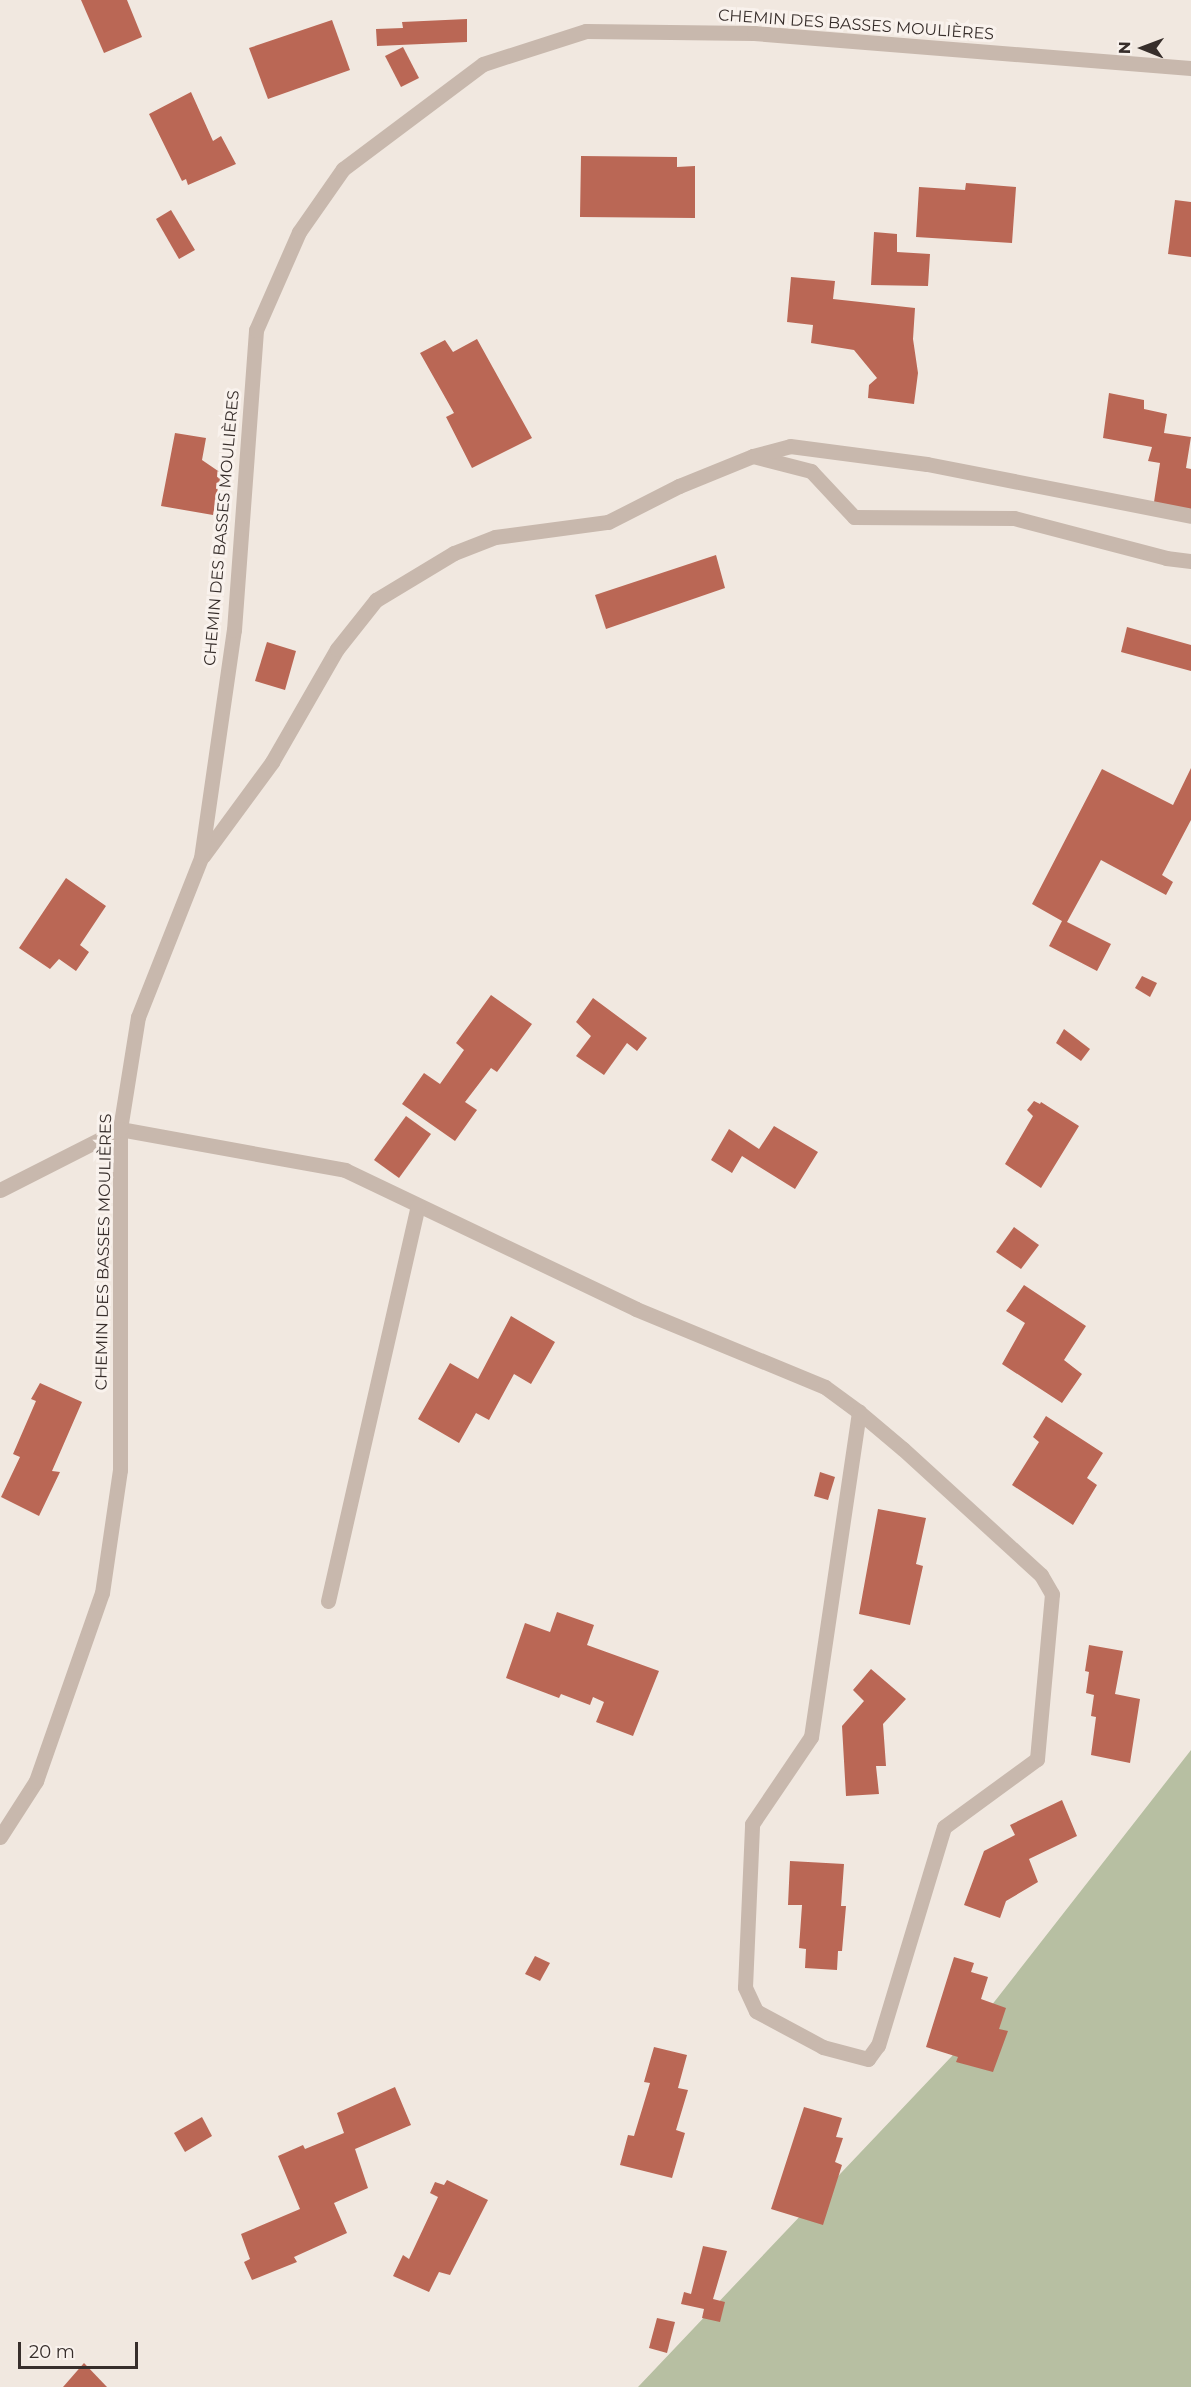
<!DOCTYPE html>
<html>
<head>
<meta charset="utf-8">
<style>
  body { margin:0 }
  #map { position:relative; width:1191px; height:2387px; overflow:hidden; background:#f1e8e0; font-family:Montserrat,sans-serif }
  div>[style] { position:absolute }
  .green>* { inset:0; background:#b7bfa2 }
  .building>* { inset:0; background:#ba6755 }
  .service>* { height:15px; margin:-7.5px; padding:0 7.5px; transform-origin:7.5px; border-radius:7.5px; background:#c8b8ad }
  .minor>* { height:15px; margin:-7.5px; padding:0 7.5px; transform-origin:7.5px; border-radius:7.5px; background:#c8b8ad }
  .tertiary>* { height:15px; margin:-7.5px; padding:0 7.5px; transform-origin:7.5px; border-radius:7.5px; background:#c8b8ad }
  span { translate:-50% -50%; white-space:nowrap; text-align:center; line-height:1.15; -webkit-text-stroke:6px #f9f2ed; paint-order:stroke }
  .street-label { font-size:16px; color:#372e2b }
  .north { position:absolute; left:1113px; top:18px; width:60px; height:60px; -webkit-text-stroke:4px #f9f2ed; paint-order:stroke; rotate:271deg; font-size:16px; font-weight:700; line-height:24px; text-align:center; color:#372e2b }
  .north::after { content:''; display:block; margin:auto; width:21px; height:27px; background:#372e2b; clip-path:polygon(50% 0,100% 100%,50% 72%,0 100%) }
  .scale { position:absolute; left:18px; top:2342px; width:120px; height:27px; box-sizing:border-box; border:3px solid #372e2b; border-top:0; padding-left:8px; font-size:18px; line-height:21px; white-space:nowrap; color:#372e2b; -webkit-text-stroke:4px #f9f2ed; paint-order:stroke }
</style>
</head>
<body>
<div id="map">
  <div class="green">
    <div style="clip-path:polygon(1191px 1750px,1191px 2387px,638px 2387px,952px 2056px)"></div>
  </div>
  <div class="building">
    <div style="clip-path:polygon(81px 0,127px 0,142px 37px,104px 53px)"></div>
    <div style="clip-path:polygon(467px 19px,467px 42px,377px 46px,376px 29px,403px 28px,402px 22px)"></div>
    <div style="clip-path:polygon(332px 20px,350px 70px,268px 99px,249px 48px)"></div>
    <div style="clip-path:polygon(403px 47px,419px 78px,401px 87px,385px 56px)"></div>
    <div style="clip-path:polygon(191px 92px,213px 141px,221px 136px,236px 164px,188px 185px,186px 179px,182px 181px,149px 114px)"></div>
    <div style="clip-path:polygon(581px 156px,677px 157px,677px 167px,695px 166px,695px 218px,580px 217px)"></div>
    <div style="clip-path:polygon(966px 183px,1016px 187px,1012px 243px,916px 237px,919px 187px,965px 190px)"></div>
    <div style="clip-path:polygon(1175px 200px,1191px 202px,1191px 257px,1168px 254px)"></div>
    <div style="clip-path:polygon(171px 210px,195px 250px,179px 259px,156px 219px)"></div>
    <div style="clip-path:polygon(874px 232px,897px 234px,897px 252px,930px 254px,928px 286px,871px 285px)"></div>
    <div style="clip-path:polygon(791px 277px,835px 281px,833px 299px,915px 308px,913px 339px,918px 373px,914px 404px,868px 398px,869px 385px,877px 378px,854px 350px,811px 343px,813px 325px,787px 322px)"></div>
    <div style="clip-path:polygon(477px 339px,532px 438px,472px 468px,446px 417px,454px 413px,420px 353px,445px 340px,453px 352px)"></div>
    <div style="clip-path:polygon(1109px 393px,1144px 400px,1144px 409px,1167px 414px,1164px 433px,1191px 437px,1186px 468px,1191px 469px,1191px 510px,1154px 502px,1160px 463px,1148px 461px,1152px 447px,1103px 438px)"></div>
    <div style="clip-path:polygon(175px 433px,206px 438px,202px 460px,221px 473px,213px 515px,161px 506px)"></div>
    <div style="clip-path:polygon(716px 555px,725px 588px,606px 629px,595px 595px)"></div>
    <div style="clip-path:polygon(1127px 627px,1191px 645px,1191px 671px,1121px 652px)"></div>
    <div style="clip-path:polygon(267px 642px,296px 651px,285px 690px,255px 681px)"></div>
    <div style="clip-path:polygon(1191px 768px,1191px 820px,1162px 875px,1173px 882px,1166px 895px,1101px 860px,1067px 922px,1111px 944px,1097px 971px,1049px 946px,1062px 921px,1032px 904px,1102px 769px,1173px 805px)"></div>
    <div style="clip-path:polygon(66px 878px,106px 906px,80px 945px,89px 952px,76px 971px,59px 959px,50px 969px,19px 948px)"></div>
    <div style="clip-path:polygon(1142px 976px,1157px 983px,1150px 997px,1135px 988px)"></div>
    <div style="clip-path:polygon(491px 995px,532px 1024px,497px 1072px,491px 1068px,465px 1102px,477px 1110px,455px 1141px,402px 1104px,424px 1073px,440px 1084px,464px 1050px,456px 1043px)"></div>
    <div style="clip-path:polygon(593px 998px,647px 1038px,637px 1051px,627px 1043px,604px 1075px,576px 1056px,591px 1036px,576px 1022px)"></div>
    <div style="clip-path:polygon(1064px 1029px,1090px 1049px,1081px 1061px,1056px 1043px)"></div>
    <div style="clip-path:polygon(1034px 1101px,1040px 1104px,1041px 1102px,1079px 1126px,1041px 1188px,1005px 1164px,1033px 1116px,1027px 1110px)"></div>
    <div style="clip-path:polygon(406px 1116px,431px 1134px,399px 1178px,374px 1160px)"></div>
    <div style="clip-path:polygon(774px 1126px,818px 1152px,795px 1189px,742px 1156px,732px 1173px,711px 1160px,729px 1129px,759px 1149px)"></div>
    <div style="clip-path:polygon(1014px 1227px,1039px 1245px,1021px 1269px,996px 1252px)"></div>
    <div style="clip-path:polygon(1024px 1285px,1086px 1326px,1064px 1360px,1082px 1374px,1062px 1403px,1002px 1364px,1025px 1323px,1006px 1311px)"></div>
    <div style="clip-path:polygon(511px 1316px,555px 1342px,531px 1384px,514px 1374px,489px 1420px,476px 1413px,459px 1443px,418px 1419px,450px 1363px,478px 1379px)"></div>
    <div style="clip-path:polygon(40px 1383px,82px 1402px,52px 1471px,60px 1472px,39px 1516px,1px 1497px,20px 1457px,13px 1454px,36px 1401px,31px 1399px)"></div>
    <div style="clip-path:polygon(1046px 1416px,1103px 1453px,1087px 1478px,1097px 1485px,1073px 1525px,1012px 1485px,1039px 1442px,1033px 1437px)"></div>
    <div style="clip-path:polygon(820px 1472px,835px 1477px,828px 1500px,814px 1496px)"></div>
    <div style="clip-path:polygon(878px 1509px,926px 1518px,916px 1564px,923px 1566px,910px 1625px,859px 1614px)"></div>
    <div style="clip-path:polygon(557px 1612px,594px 1625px,587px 1645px,659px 1671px,633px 1736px,596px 1722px,604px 1702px,593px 1697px,590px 1705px,561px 1694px,559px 1698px,506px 1678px,525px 1623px,550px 1632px)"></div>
    <div style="clip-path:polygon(1089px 1645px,1123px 1651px,1115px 1694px,1140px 1699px,1130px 1763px,1091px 1755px,1096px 1717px,1091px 1716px,1094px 1695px,1086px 1693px,1089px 1672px,1085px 1671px)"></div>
    <div style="clip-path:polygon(871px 1669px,906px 1699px,883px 1724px,886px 1766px,876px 1766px,879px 1794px,846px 1796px,842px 1726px,864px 1701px,853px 1690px)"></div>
    <div style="clip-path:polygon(1062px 1800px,1077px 1836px,1029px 1859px,1038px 1882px,1006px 1901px,1000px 1918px,964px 1905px,984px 1851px,1015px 1835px,1010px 1825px)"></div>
    <div style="clip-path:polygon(790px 1861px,844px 1864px,841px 1906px,846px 1906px,842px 1951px,838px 1951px,837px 1970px,805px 1968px,806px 1949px,799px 1948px,802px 1905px,788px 1905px)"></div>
    <div style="clip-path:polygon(535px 1956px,550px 1963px,540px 1981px,525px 1974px)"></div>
    <div style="clip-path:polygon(954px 1957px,974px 1963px,971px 1972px,988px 1977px,981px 1999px,1006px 2008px,999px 2029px,1008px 2031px,993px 2072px,956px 2062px,958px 2057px,926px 2047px)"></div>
    <div style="clip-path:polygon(654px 2047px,687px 2055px,678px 2088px,688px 2090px,676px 2130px,685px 2133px,672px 2178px,620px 2165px,628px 2135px,634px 2136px,650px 2083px,644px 2082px)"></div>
    <div style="clip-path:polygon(395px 2087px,411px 2125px,355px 2149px,368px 2188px,334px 2203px,347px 2233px,294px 2257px,297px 2262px,252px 2280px,244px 2262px,250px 2259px,241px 2234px,300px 2209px,278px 2156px,303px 2145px,305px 2149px,344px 2133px,337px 2113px)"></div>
    <div style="clip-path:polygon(804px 2107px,842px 2118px,836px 2137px,843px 2138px,835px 2162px,842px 2165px,823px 2225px,771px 2209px)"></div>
    <div style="clip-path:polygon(202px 2117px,212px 2136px,185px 2152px,174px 2133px)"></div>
    <div style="clip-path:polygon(447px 2180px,488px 2200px,450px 2275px,439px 2272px,429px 2292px,393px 2276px,403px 2255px,409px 2259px,438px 2197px,430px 2193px,435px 2182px,444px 2185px)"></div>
    <div style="clip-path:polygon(703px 2246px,727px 2251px,713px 2299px,725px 2302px,720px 2322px,702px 2318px,704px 2309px,681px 2304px,684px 2292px,691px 2294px)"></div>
    <div style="clip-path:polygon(657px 2318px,675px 2322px,667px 2353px,649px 2348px)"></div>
    <div style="clip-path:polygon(84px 2363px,107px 2387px,63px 2387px)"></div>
  </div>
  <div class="service">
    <div style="left:753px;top:456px;width:60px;rotate:14.5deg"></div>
    <div style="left:811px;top:471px;width:63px;rotate:46.9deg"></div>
    <div style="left:854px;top:517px;width:160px;rotate:0.4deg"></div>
    <div style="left:1014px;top:518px;width:157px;rotate:14.7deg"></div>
    <div style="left:1166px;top:558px;width:25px;rotate:7deg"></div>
  </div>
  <div class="minor">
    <div style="left:203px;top:856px;width:117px;rotate:-53.7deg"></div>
    <div style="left:272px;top:762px;width:130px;rotate:-60.1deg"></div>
    <div style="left:337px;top:649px;width:63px;rotate:-51.5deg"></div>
    <div style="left:376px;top:600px;width:91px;rotate:-31.1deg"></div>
    <div style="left:454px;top:553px;width:44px;rotate:-21.3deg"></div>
    <div style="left:495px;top:537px;width:114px;rotate:-7.6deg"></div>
    <div style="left:608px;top:522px;width:80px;rotate:-26.9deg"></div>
    <div style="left:679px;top:486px;width:80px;rotate:-22.1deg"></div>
    <div style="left:753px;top:456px;width:38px;rotate:-15deg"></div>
    <div style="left:790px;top:446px;width:138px;rotate:7.5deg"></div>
    <div style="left:927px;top:464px;width:269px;rotate:11.1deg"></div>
    <div style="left:120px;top:1129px;width:229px;rotate:10.3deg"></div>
    <div style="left:345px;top:1170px;width:322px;rotate:25.5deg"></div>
    <div style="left:636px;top:1309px;width:204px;rotate:22.4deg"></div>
    <div style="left:825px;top:1387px;width:42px;rotate:36.3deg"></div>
    <div style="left:859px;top:1412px;width:57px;rotate:40.1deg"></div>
    <div style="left:903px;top:1449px;width:187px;rotate:42.4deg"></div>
    <div style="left:1041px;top:1575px;width:22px;rotate:60deg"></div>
    <div style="left:1052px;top:1594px;width:166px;rotate:95.2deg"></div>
    <div style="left:1037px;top:1759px;width:115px;rotate:143.8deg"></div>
    <div style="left:944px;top:1827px;width:228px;rotate:106.8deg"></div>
    <div style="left:878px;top:2045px;width:17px;rotate:126deg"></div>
    <div style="left:868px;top:2059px;width:47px;rotate:-165.1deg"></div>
    <div style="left:823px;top:2047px;width:76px;rotate:-151.8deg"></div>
    <div style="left:756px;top:2011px;width:26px;rotate:-115deg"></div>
    <div style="left:745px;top:1987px;width:163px;rotate:-87.5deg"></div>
    <div style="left:752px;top:1824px;width:105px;rotate:-55.9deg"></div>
    <div style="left:811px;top:1737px;width:329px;rotate:-81.6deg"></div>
    <div style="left:328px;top:1601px;width:405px;rotate:-77.2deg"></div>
    <div style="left:0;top:1837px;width:67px;rotate:-57.3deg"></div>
    <div style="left:36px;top:1781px;width:199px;rotate:-70.7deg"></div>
    <div style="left:102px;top:1593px;width:124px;rotate:-81.7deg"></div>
    <div style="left:120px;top:1470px;width:341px;rotate:-90deg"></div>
    <div style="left:120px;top:1129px;width:113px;rotate:-80.9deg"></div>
    <div style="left:138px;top:1017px;width:171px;rotate:-68.4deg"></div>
    <div style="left:201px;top:858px;width:230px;rotate:-81.8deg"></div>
    <div style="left:234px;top:630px;width:301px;rotate:-85.8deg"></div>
    <div style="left:256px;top:330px;width:107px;rotate:-66.3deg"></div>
    <div style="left:299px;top:232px;width:77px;rotate:-55.1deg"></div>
    <div style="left:343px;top:169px;width:175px;rotate:-36.9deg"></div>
    <div style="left:483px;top:64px;width:108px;rotate:-17.8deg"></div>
    <div style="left:586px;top:31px;width:168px;rotate:0.7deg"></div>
    <div style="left:754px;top:33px;width:438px;rotate:4.6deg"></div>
  </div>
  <div class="tertiary">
    <div style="left:0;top:1190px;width:135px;rotate:-26.9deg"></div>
  </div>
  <div class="street-label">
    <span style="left:856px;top:25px;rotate:4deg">CHEMIN DES BASSES MOULIÈRES</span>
    <span style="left:222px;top:528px;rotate:-85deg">CHEMIN DES BASSES MOULIÈRES</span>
    <span style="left:104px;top:1252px;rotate:-89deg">CHEMIN DES BASSES MOULIÈRES</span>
  </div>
  <div class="north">N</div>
  <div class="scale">20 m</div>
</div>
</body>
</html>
